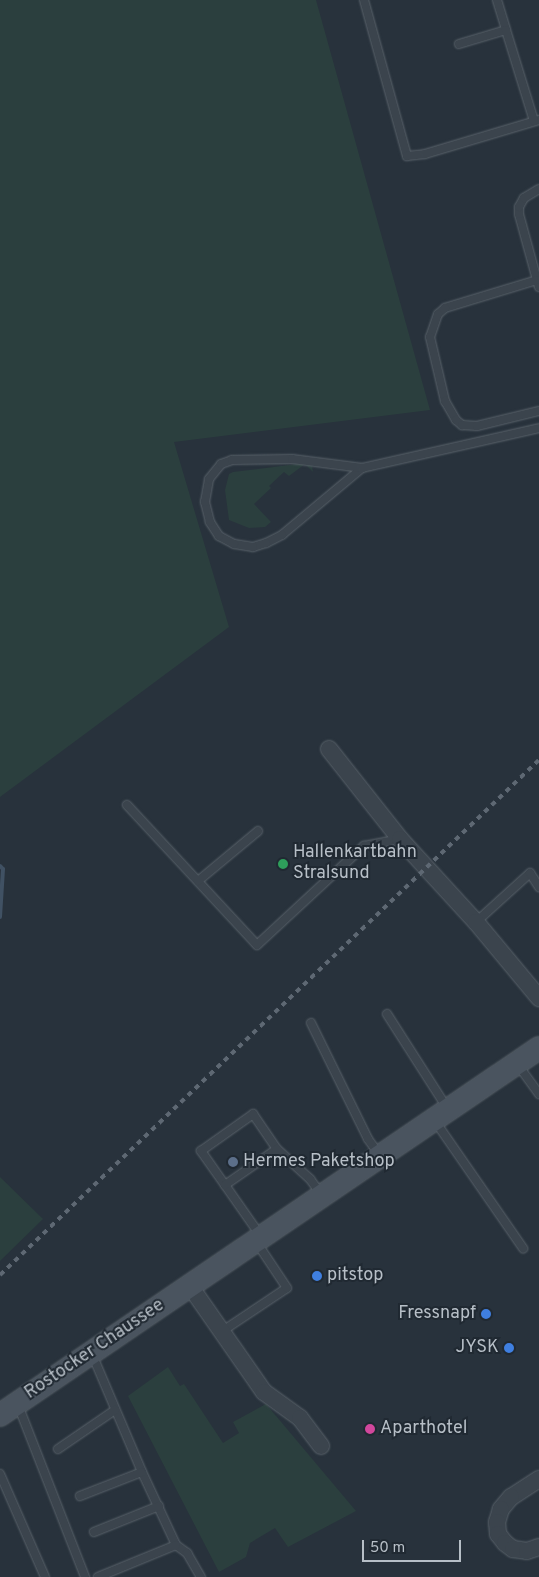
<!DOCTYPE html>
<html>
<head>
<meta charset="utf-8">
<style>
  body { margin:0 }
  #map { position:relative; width:539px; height:1577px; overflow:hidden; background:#28323c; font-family:Overpass,sans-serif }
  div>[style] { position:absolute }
  .green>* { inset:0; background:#2b3f3e }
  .stream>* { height:4px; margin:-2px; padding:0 2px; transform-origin:2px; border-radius:2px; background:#405163 }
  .roads { filter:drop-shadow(0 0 1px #59626a) drop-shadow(0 0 1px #59626a) }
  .service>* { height:8px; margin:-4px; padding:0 4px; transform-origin:4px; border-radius:4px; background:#3b444d }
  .minor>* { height:16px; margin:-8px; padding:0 8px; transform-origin:8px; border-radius:8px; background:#3b444d }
  .secondary>* { height:22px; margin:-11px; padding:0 11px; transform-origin:11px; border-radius:11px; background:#4a545f }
  .rail>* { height:4px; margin-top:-2px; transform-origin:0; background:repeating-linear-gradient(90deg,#5e6873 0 5px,transparent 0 10px) }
  .dots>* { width:14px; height:14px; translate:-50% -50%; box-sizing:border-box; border:2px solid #202932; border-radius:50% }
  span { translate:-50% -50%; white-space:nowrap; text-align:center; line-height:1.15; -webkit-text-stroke:4px #202932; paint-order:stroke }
  .poi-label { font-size:18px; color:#b7bfc7 }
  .left { translate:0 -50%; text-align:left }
  .right { translate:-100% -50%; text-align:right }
  .street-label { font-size:18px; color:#b7bfc7 }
  .scale { position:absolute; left:362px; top:1540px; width:99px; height:22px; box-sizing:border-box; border:2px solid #b7bfc7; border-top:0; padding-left:6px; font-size:15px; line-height:18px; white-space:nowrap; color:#b7bfc7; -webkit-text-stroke:4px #202932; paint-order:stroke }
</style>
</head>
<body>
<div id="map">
  <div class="green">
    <div style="clip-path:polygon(0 0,316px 0,430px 410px,174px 442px,229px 627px,0 797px)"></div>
    <div style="clip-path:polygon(305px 463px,312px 466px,313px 472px,305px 464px,289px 476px,284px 472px,269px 486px,271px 488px,254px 504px,271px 522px,265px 527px,249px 528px,229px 520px,225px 490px,229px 474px,233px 472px)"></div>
    <div style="clip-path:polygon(0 1177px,43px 1219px,0 1261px)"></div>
    <div style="clip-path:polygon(168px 1367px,180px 1386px,184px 1384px,223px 1443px,239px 1433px,233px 1422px,266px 1404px,356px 1511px,288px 1547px,275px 1528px,250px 1543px,246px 1557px,219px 1572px,128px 1396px)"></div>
  </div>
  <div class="stream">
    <div style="left:0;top:866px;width:4px;rotate:45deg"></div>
    <div style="left:3px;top:869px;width:48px;rotate:93.6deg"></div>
  </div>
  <div class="roads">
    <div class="service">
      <div style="left:364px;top:0;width:162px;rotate:74.6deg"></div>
      <div style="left:407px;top:156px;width:18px;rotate:-6deg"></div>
      <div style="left:425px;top:154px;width:119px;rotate:-16.6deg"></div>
      <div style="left:497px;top:0;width:31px;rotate:73deg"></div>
      <div style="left:459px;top:44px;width:49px;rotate:-16.6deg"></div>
      <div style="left:506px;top:30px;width:95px;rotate:72.9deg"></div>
      <div style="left:537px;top:280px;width:68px;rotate:-105.3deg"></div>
      <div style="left:519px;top:214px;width:7px;rotate:-90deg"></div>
      <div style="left:519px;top:207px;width:10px;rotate:-61deg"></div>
      <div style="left:524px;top:198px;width:17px;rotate:-31deg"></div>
      <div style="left:539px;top:287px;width:7px;rotate:-106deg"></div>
      <div style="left:537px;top:280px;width:96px;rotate:163.1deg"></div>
      <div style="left:445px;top:308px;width:9px;rotate:139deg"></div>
      <div style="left:438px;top:314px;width:24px;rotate:109deg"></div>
      <div style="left:430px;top:337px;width:66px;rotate:76.8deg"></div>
      <div style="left:445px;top:401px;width:22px;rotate:60deg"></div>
      <div style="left:456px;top:420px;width:8px;rotate:40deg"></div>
      <div style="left:462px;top:425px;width:15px;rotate:4deg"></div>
      <div style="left:477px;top:426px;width:64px;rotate:-13.6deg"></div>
      <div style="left:362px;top:468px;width:104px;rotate:140.1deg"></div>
      <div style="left:282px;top:535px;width:18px;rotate:153deg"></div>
      <div style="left:266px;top:543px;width:14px;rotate:163deg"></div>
      <div style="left:253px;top:547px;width:19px;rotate:-171deg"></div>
      <div style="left:234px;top:544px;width:17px;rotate:-152deg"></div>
      <div style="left:219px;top:536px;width:17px;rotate:-123deg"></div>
      <div style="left:210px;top:522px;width:21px;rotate:-104deg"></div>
      <div style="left:205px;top:502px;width:23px;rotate:-80deg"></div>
      <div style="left:209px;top:479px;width:19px;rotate:-51deg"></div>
      <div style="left:221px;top:464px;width:12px;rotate:-20deg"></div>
      <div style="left:232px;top:460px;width:60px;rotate:-1deg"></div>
      <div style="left:292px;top:459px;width:71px;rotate:7.3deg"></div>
      <div style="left:362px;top:468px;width:181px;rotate:-12.7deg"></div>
      <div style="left:127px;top:805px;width:191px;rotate:47.1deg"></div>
      <div style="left:257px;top:945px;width:146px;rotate:-42.8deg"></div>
      <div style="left:364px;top:846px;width:36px;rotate:-11deg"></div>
      <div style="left:198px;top:881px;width:78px;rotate:-39.8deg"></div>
      <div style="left:476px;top:922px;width:73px;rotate:-42.2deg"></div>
      <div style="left:530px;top:873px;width:17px;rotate:57deg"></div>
      <div style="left:387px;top:1014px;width:112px;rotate:57.4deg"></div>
      <div style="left:311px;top:1023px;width:129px;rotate:63.8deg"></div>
      <div style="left:368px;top:1139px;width:19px;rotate:54deg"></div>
      <div style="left:518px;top:1065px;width:36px;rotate:54deg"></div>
      <div style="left:435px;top:1121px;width:155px;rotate:55.3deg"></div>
      <div style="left:225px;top:1185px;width:42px;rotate:-125.2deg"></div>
      <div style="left:201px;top:1151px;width:64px;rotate:-35.4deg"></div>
      <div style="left:253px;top:1114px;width:42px;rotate:55.6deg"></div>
      <div style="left:260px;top:1235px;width:61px;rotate:-125deg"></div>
      <div style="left:225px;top:1185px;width:63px;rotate:-34.7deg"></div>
      <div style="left:277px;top:1149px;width:45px;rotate:42.3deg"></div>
      <div style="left:310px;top:1179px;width:19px;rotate:54deg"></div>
      <div style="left:221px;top:1332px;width:79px;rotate:-33.7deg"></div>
      <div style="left:287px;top:1288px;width:54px;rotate:-123.7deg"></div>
      <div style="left:92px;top:1354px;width:128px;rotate:67deg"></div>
      <div style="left:142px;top:1472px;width:81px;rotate:65deg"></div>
      <div style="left:176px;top:1545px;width:14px;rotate:36deg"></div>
      <div style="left:187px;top:1553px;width:28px;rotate:60deg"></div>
      <div style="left:18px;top:1405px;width:185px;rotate:68.7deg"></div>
      <div style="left:58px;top:1449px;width:69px;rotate:-34.4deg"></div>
      <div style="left:0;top:1474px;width:112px;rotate:66.4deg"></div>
      <div style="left:80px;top:1496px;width:66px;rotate:-21.2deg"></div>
      <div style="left:94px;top:1532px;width:70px;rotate:-21.8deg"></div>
      <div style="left:98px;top:1577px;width:84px;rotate:-22.3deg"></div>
    </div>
    <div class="minor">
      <div style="left:329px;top:749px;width:115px;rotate:51.7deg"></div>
      <div style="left:400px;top:839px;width:113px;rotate:47.5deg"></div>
      <div style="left:476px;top:922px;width:99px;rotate:50.3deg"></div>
      <div style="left:190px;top:1286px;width:129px;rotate:55.1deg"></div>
      <div style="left:264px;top:1392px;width:44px;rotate:35.8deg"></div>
      <div style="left:300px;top:1418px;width:35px;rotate:53deg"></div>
      <div style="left:539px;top:1479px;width:33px;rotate:147deg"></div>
      <div style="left:511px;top:1497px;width:16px;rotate:130deg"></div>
      <div style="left:501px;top:1509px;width:14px;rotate:107deg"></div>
      <div style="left:497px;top:1522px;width:12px;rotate:85deg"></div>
      <div style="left:498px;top:1534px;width:11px;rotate:52deg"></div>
      <div style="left:505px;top:1543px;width:10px;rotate:37deg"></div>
      <div style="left:513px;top:1549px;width:14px;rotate:8deg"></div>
      <div style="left:527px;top:1551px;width:13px;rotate:-18deg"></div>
    </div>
    <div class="secondary">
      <div style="left:0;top:1415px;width:652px;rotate:-34.25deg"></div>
    </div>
  </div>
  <div class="rail">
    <div style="left:0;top:1275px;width:745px;rotate:-43.7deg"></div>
  </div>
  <div class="dots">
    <div style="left:283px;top:864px;background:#2e9e5b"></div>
    <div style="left:233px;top:1162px;background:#5c6f8a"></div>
    <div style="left:317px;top:1276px;background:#3f7fe0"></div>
    <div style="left:486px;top:1314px;background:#3f7fe0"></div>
    <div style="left:509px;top:1348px;background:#3f7fe0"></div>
    <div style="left:370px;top:1429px;background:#d1479c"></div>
  </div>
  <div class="poi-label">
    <span class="left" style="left:293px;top:864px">Hallenkartbahn<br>Stralsund</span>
    <span class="left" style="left:243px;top:1162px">Hermes Paketshop</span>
    <span class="left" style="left:327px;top:1276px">pitstop</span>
    <span class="right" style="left:476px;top:1314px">Fressnapf</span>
    <span class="right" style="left:499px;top:1348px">JYSK</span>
    <span class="left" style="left:380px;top:1429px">Aparthotel</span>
  </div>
  <div class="street-label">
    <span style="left:95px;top:1350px;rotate:-34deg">Rostocker Chaussee</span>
  </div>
  <div class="scale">50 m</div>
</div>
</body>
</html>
